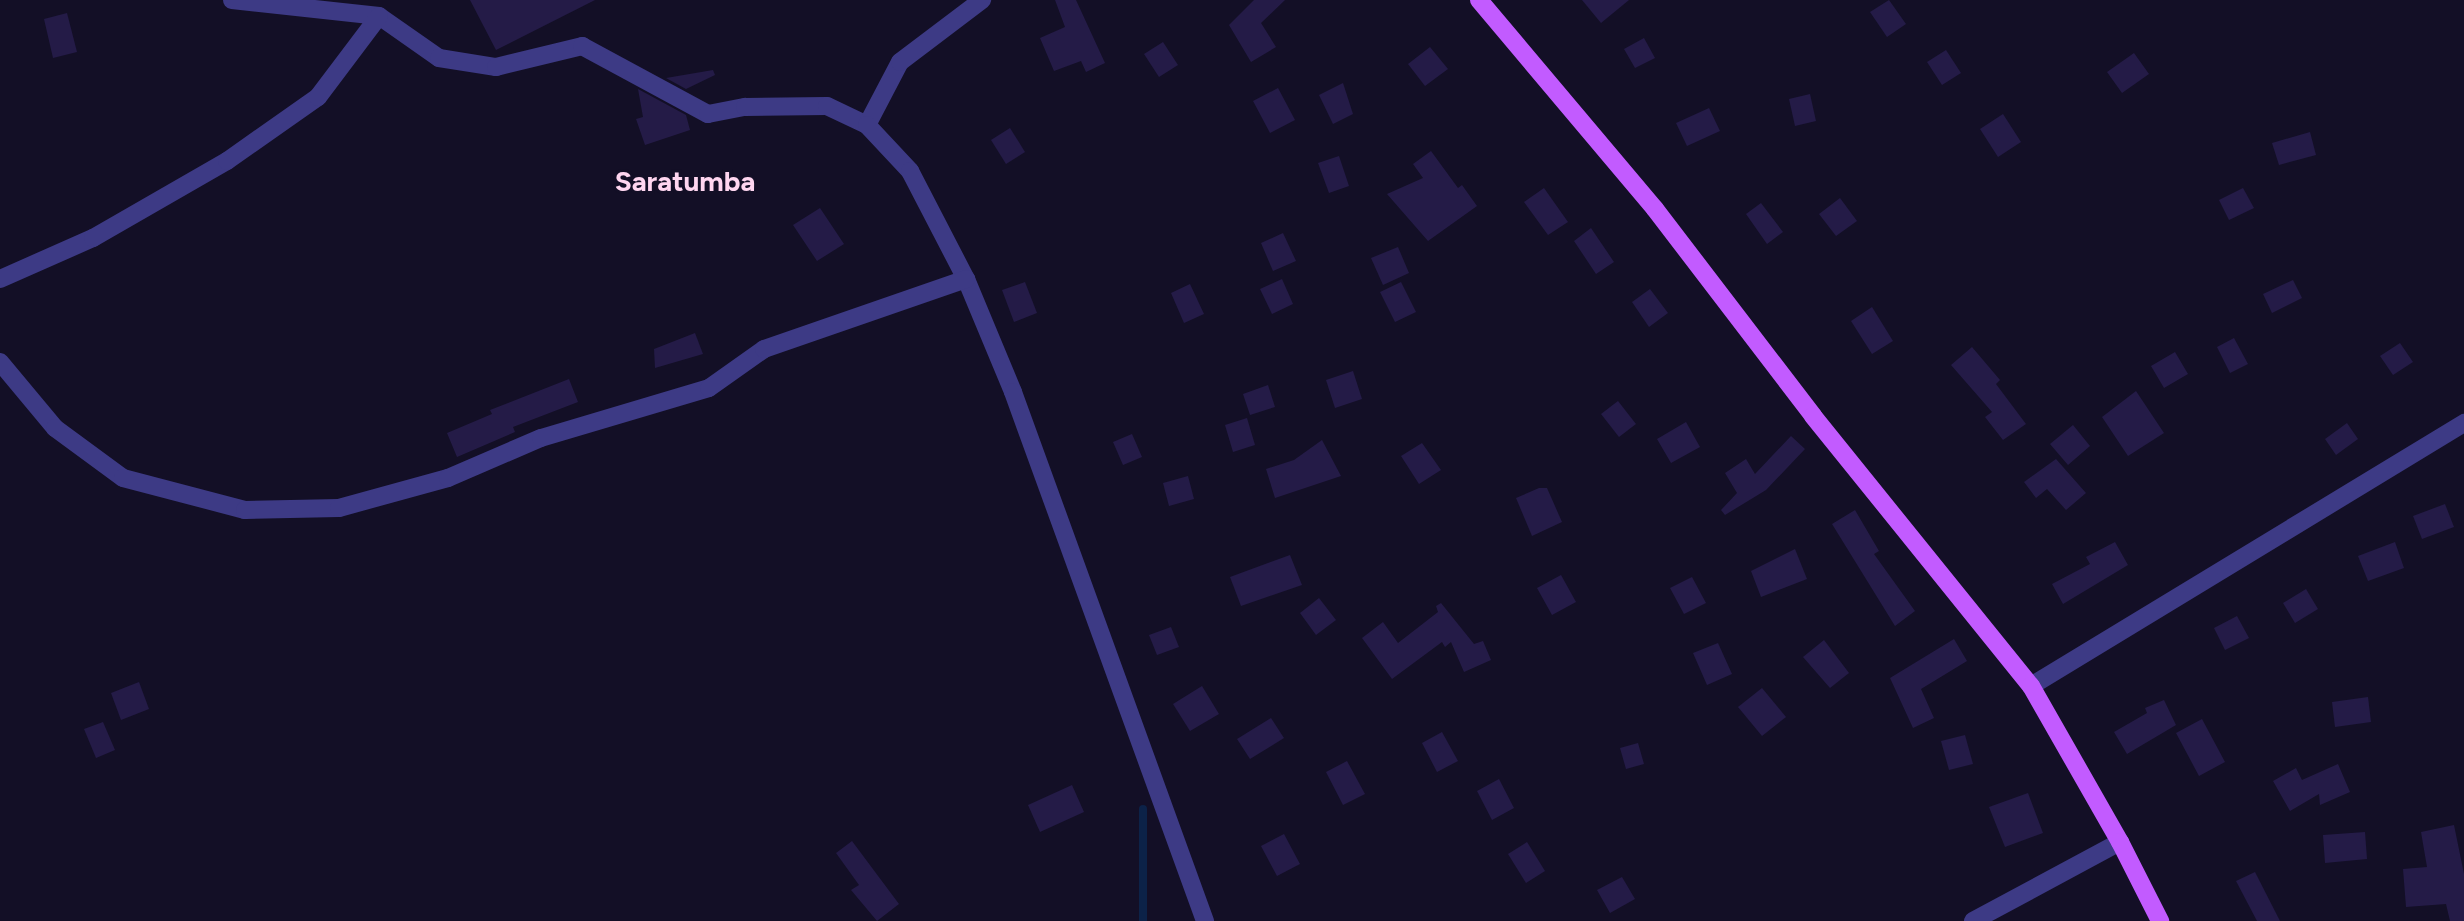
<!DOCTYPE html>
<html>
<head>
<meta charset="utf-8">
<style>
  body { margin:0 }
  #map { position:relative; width:2464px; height:921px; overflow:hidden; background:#130f26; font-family:Figtree,sans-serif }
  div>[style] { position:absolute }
  .stream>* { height:8px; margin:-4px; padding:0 4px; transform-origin:4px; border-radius:4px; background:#0c2248 }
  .building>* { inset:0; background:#241b47 }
  .minor>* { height:18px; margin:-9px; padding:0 9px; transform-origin:9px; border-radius:9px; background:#3d3a85 }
  .major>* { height:18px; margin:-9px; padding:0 9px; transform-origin:9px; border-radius:9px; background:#c25bff }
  span { translate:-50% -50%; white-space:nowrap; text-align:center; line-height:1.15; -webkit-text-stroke:6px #130f26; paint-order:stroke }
  .quarter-label { font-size:28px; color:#ffd6f0; font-weight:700 }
</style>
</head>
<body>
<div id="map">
  <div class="stream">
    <div style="left:1143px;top:921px;width:112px;rotate:-90deg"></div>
  </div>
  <div class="building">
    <div style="clip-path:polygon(470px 0,595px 0,496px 50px)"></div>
    <div style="clip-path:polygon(1055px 0,1076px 0,1105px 63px,1086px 72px,1081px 61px,1054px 71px,1040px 38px,1065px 27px)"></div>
    <div style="clip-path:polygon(1254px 0,1285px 0,1261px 23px,1276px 47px,1251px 62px,1229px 25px)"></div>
    <div style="clip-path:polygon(1582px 0,1629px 0,1601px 23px)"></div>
    <div style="clip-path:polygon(1889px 0,1906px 24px,1887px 37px,1870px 12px)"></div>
    <div style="clip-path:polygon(67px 13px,77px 52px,53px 58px,44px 19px)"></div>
    <div style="clip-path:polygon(1644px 38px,1655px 58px,1635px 68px,1624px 49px)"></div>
    <div style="clip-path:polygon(1163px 42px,1178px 65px,1159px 77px,1144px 54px)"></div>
    <div style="clip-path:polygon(1430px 47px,1448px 69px,1425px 86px,1408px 64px)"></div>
    <div style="clip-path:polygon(1946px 50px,1961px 73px,1942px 85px,1927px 62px)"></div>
    <div style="clip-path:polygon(2134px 53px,2149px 74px,2122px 93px,2107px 72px)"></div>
    <div style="clip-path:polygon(713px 70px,715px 75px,686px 89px,666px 78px)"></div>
    <div style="clip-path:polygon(1343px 83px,1353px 114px,1333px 124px,1319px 95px)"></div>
    <div style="clip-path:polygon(1278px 88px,1295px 120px,1270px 133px,1253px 101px)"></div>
    <div style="clip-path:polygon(638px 89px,686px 115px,690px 130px,645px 145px,636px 119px,643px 117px)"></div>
    <div style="clip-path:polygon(1810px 94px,1816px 121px,1795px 126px,1789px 99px)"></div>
    <div style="clip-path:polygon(1709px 108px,1720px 131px,1687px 146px,1676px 123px)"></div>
    <div style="clip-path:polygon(2003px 114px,2021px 142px,1998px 157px,1980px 129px)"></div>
    <div style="clip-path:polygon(1010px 128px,1025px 152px,1006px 164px,991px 140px)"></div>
    <div style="clip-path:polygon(2310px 132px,2316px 155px,2279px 165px,2272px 143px)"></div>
    <div style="clip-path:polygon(1431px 151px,1458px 188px,1462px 185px,1477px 206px,1428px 241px,1387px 194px,1423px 178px,1413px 164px)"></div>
    <div style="clip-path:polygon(1339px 156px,1349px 186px,1329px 193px,1318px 163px)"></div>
    <div style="clip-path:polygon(1544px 188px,1568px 222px,1548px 235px,1524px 202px)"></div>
    <div style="clip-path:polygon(2243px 188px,2254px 208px,2229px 220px,2219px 200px)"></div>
    <div style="clip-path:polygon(1840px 198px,1857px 221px,1836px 236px,1819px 214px)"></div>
    <div style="clip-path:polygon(1761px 203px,1783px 232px,1767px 244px,1746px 214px)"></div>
    <div style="clip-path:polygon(820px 208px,844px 244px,817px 261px,793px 225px)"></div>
    <div style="clip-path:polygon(1591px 228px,1614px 262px,1596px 274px,1574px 241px)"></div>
    <div style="clip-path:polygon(1283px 233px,1296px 261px,1273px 271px,1261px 243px)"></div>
    <div style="clip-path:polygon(1398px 247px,1409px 273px,1383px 285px,1371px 258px)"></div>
    <div style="clip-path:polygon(1282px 279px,1293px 304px,1272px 314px,1260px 289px)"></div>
    <div style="clip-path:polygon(2293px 280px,2302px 298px,2272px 313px,2263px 294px)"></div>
    <div style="clip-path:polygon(1025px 282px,1037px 313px,1014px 322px,1002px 290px)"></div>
    <div style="clip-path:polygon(1401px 282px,1416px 312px,1395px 322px,1380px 292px)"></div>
    <div style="clip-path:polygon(1190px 284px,1204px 314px,1184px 323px,1171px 293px)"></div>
    <div style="clip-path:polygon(1650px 289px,1668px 313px,1649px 327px,1632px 302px)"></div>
    <div style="clip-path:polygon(1872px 307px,1893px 341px,1872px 354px,1851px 321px)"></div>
    <div style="clip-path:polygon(695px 333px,703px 354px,655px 368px,654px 349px)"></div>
    <div style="clip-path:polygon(2234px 338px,2248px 364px,2230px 373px,2217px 347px)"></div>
    <div style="clip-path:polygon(2400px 343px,2413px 362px,2393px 375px,2380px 356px)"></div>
    <div style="clip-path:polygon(1972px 347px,2000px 380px,1996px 384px,2026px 424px,2003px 440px,1985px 417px,1992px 412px,1951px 365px)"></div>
    <div style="clip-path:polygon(2175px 352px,2188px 374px,2164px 388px,2151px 366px)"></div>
    <div style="clip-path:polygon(1353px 371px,1362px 399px,1335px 408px,1326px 380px)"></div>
    <div style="clip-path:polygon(569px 379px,578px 402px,513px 427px,515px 432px,457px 457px,447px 433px,492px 414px,490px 410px)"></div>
    <div style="clip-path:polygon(1268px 385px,1275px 407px,1250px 415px,1243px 394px)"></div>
    <div style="clip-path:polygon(2136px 391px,2164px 433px,2128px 456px,2102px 417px)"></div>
    <div style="clip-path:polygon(1618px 401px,1636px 424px,1619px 437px,1601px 414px)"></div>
    <div style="clip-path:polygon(1247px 418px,1255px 445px,1233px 452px,1225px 425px)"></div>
    <div style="clip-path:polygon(1686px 422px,1700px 447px,1671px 463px,1657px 439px)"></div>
    <div style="clip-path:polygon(2347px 423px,2358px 439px,2336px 455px,2325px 439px)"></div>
    <div style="clip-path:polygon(2073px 425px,2090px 446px,2068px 465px,2050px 444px)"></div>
    <div style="clip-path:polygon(1132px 434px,1142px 457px,1123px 465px,1113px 442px)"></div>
    <div style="clip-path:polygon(1791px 436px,1805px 449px,1766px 490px,1725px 515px,1721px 510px,1737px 493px,1725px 473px,1746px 459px,1755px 474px)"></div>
    <div style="clip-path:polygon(1322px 440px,1341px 476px,1275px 498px,1266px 469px,1294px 460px)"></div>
    <div style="clip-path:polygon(1422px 443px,1441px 470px,1419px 484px,1401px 456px)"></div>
    <div style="clip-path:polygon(2056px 459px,2086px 493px,2066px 510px,2047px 489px,2036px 498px,2024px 482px)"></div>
    <div style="clip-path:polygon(1188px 476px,1194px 499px,1169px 506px,1163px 483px)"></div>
    <div style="clip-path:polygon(1539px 488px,1547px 488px,1562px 522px,1532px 536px,1516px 498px)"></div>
    <div style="clip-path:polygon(2445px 504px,2454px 527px,2422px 539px,2413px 516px)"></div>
    <div style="clip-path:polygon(1855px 510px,1879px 551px,1874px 554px,1915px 611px,1895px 626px,1832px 524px)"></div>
    <div style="clip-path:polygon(2115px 542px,2128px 565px,2063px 604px,2052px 584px,2090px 564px,2086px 557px)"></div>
    <div style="clip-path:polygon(2395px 542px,2404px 568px,2368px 581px,2358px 556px)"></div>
    <div style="clip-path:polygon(1795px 549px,1807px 579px,1761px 597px,1751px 571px)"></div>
    <div style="clip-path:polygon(1290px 555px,1302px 585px,1241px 606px,1230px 577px)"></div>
    <div style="clip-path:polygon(1561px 575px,1576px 602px,1552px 615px,1537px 588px)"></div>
    <div style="clip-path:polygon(1692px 577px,1706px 603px,1684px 614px,1670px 588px)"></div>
    <div style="clip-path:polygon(2306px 589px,2318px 609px,2295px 623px,2283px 603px)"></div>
    <div style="clip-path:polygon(1319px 598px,1336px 620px,1316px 635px,1300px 613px)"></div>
    <div style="clip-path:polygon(1441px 603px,1474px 644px,1483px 641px,1491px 660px,1464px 672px,1451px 642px,1445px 647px,1442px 642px,1392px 679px,1362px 638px,1383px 622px,1398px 643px,1438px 612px,1436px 606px)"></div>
    <div style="clip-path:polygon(2237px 616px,2249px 638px,2225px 650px,2214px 628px)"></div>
    <div style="clip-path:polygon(1171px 627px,1179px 647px,1157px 655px,1149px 635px)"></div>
    <div style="clip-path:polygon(1954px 639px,1967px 661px,1921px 689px,1934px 718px,1913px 728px,1890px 678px)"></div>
    <div style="clip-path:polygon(1824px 640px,1849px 673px,1830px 688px,1803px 657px)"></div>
    <div style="clip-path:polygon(1718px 643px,1732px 674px,1707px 685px,1693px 653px)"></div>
    <div style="clip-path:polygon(139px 682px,149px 709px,121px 720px,111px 693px)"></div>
    <div style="clip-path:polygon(1202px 686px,1219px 714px,1190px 731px,1173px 704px)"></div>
    <div style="clip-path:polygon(1762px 688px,1786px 717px,1762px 736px,1738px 707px)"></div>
    <div style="clip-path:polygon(2368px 697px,2371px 722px,2335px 727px,2332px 702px)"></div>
    <div style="clip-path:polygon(2164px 700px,2176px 725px,2127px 754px,2114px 732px,2147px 713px,2145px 708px)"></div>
    <div style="clip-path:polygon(1271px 718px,1284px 738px,1250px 759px,1237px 739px)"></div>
    <div style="clip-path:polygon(2202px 719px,2225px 762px,2199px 776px,2176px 733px)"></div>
    <div style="clip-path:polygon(103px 722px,115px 750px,96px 758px,84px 729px)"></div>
    <div style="clip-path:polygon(1442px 732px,1458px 761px,1437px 772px,1422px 743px)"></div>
    <div style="clip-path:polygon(1965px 735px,1973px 764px,1949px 770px,1941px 741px)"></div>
    <div style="clip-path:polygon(1638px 743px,1644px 764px,1626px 769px,1620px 748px)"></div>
    <div style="clip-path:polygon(1347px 761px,1365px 794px,1343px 805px,1326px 772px)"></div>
    <div style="clip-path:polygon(2338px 764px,2350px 792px,2320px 805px,2319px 794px,2290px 811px,2273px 781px,2296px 768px,2302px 780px)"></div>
    <div style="clip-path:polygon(1499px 779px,1514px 808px,1492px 820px,1477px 791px)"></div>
    <div style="clip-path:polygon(1072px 785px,1084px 812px,1040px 832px,1028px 805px)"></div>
    <div style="clip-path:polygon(2028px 793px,2043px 833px,2005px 847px,1989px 807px)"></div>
    <div style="clip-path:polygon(2454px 825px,2464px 874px,2464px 921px,2450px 921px,2446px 904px,2406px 907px,2403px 869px,2427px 867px,2421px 832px)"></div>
    <div style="clip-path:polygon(2365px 832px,2367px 859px,2325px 863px,2323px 835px)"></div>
    <div style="clip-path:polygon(1284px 834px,1300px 864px,1277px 876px,1261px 846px)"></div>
    <div style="clip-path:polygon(852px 841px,899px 904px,877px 921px,851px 890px,859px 885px,836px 853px)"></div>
    <div style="clip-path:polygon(1527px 842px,1545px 871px,1526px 883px,1508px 854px)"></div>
    <div style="clip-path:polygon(2255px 872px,2280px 921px,2257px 921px,2236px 881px)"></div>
    <div style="clip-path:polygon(1622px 877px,1635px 899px,1610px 913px,1597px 890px)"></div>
  </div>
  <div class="minor">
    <div style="left:232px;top:0;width:148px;rotate:6.2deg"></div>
    <div style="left:379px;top:16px;width:73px;rotate:35deg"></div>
    <div style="left:439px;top:58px;width:58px;rotate:9deg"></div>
    <div style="left:496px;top:67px;width:89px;rotate:-13.7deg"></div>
    <div style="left:582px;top:46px;width:143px;rotate:28.4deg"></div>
    <div style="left:708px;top:114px;width:38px;rotate:-11deg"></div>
    <div style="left:745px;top:107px;width:82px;rotate:-0.7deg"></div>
    <div style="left:827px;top:106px;width:44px;rotate:25.4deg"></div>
    <div style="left:867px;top:125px;width:71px;rotate:-62.4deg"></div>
    <div style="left:900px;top:62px;width:103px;rotate:-37.1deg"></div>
    <div style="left:867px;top:125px;width:63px;rotate:46.9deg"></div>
    <div style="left:910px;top:171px;width:122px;rotate:62.6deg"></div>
    <div style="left:966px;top:279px;width:122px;rotate:67.4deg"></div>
    <div style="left:1013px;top:392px;width:563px;rotate:70.05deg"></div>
    <div style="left:0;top:279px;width:102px;rotate:-23.8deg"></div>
    <div style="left:93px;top:238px;width:155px;rotate:-29.9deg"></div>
    <div style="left:227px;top:161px;width:111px;rotate:-35.1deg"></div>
    <div style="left:318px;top:97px;width:101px;rotate:-53deg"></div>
    <div style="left:0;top:362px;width:86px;rotate:50.2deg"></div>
    <div style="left:55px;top:428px;width:84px;rotate:36.3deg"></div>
    <div style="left:123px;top:478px;width:126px;rotate:14.7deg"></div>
    <div style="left:245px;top:510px;width:94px;rotate:-1.2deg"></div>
    <div style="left:339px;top:508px;width:113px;rotate:-15.4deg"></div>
    <div style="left:448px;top:478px;width:101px;rotate:-23.3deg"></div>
    <div style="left:541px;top:438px;width:175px;rotate:-16.6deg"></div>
    <div style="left:709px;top:388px;width:67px;rotate:-35.3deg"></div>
    <div style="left:764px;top:349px;width:214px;rotate:-19.1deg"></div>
    <div style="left:2031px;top:686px;width:507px;rotate:-31.27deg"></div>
    <div style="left:1973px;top:921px;width:167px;rotate:-28.3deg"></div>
  </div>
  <div class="major">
    <div style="left:1479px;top:0;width:273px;rotate:49.9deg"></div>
    <div style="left:1655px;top:209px;width:260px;rotate:52.6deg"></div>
    <div style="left:1813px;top:416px;width:347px;rotate:51.1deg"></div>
    <div style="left:2031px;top:686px;width:180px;rotate:60.3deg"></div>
    <div style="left:2120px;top:842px;width:89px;rotate:63.1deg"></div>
  </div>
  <div class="quarter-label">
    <span style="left:685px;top:181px">Saratumba</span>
  </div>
</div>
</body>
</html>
